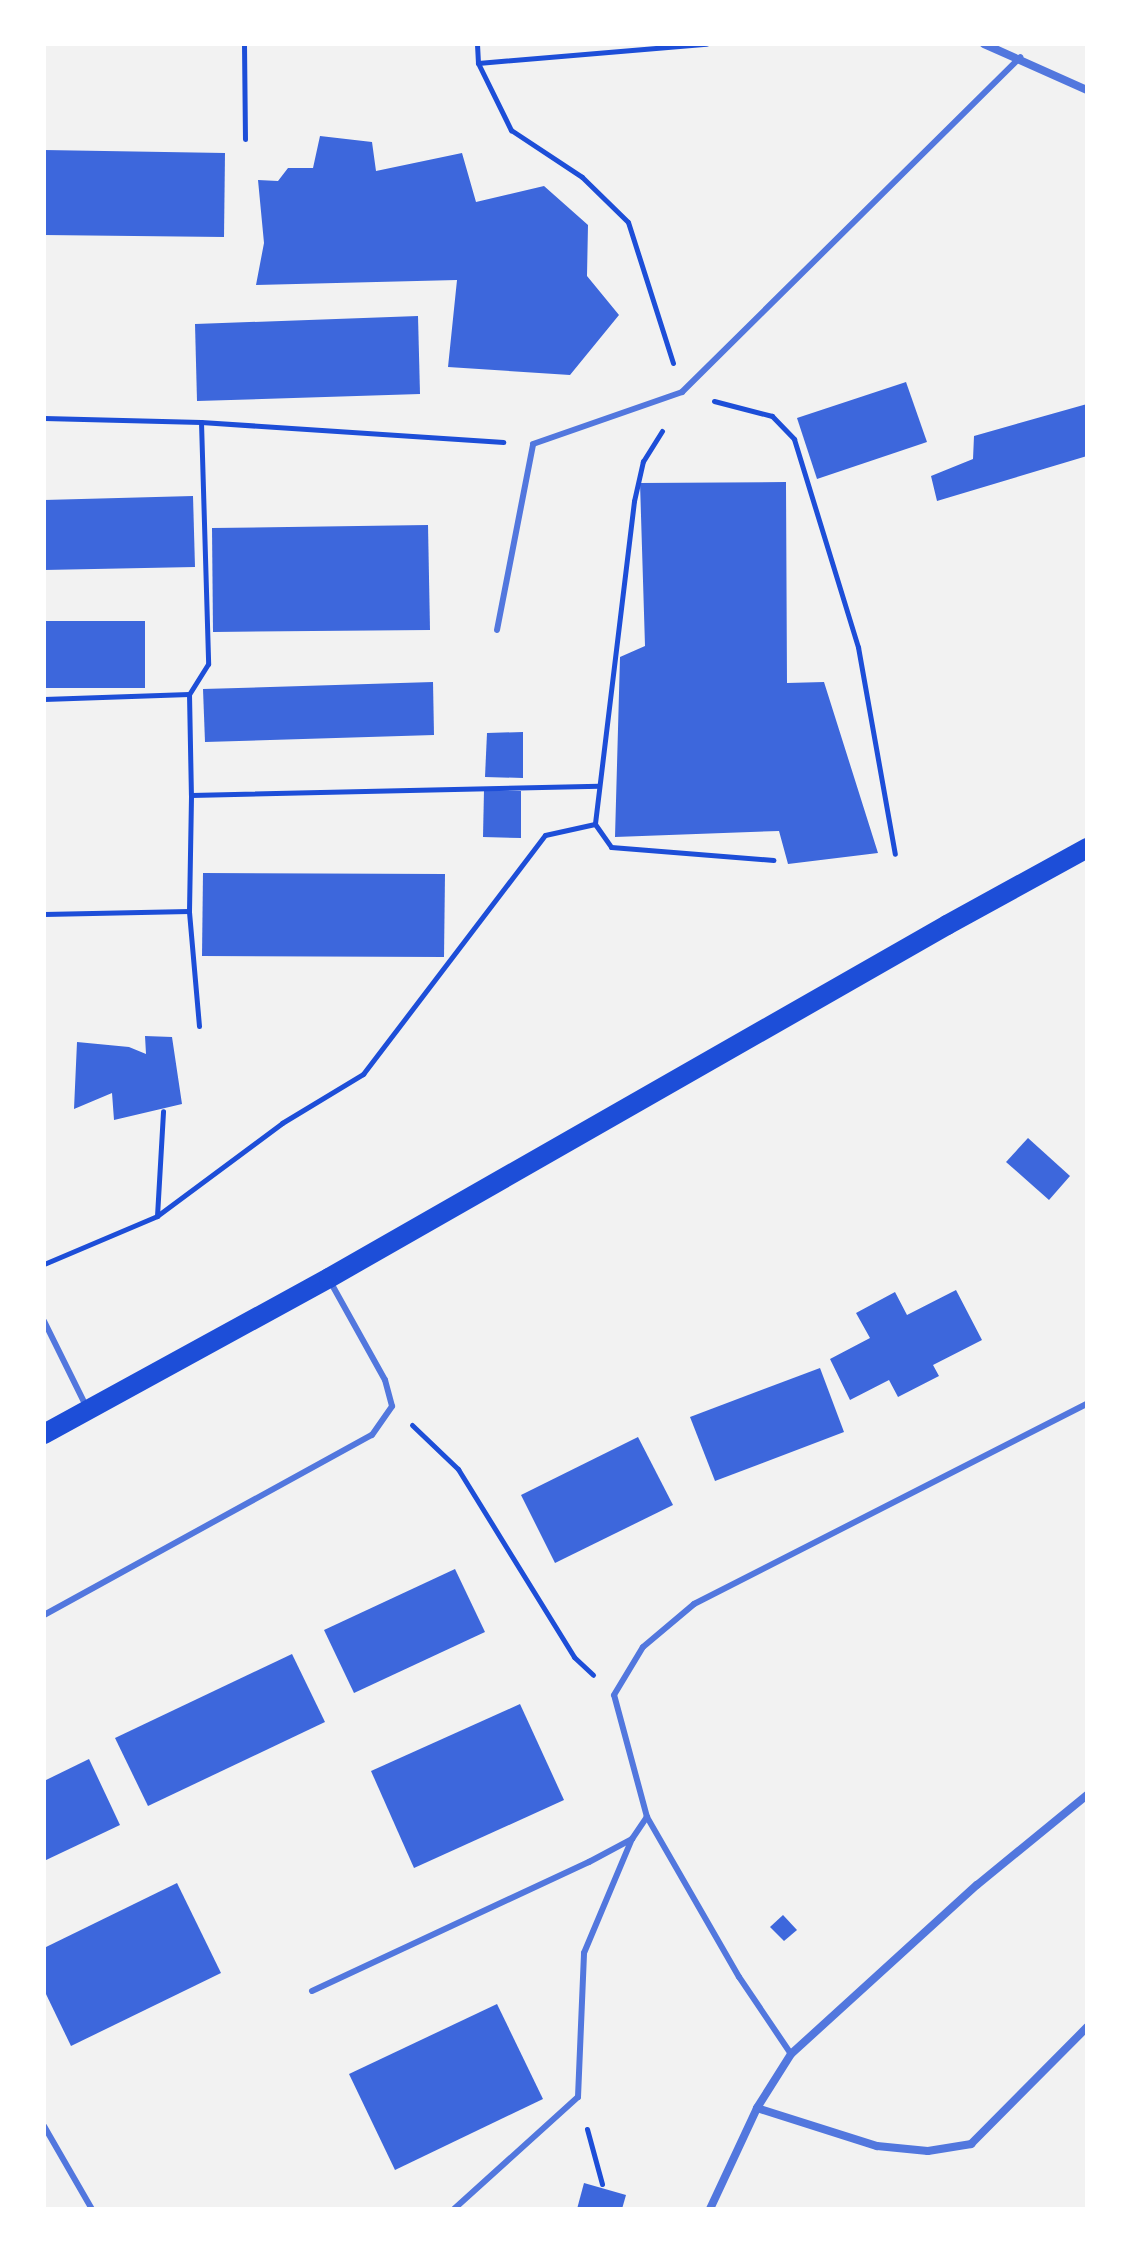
<!DOCTYPE html>
<html>
<head>
<meta charset="utf-8">
<style>
  body { margin:0 }
  #map { position:relative; width:1131px; height:2253px; overflow:hidden; background:#f2f2f2; font-family:Helvetica,sans-serif }
  div>[style] { position:absolute }
  .building>* { inset:0; background:#3d67dc }
  .path>* { height:5px; margin:-2.5px; padding:0 2.5px; transform-origin:2.5px; border-radius:2.5px; background:#1d4ed8 }
  .service>* { height:6px; margin:-3px; padding:0 3px; transform-origin:3px; border-radius:3px; background:#5277de }
  .minor>* { height:8px; margin:-4px; padding:0 4px; transform-origin:4px; border-radius:4px; background:#5277de }
  .primary>* { height:20px; margin:-10px; padding:0 10px; transform-origin:10px; border-radius:10px; background:#1d4ed8 }
  span { translate:-50% -50%; white-space:nowrap; text-align:center; line-height:1.15; -webkit-text-stroke:7px #fff; paint-order:stroke }
  .frame { position:absolute; inset:0; border:46px solid #fff; pointer-events:none }
</style>
</head>
<body>
<div id="map">
  <div class="building">
    <div style="clip-path:polygon(320px 136px,372px 142px,376px 171px,462px 153px,476px 202px,544px 186px,588px 225px,587px 276px,619px 315px,570px 375px,448px 367px,457px 280px,256px 285px,264px 243px,258px 180px,278px 181px,288px 168px,313px 168px)"></div>
    <div style="clip-path:polygon(44px 150px,225px 153px,224px 237px,44px 235px)"></div>
    <div style="clip-path:polygon(418px 316px,420px 394px,197px 401px,195px 324px)"></div>
    <div style="clip-path:polygon(906px 382px,927px 442px,817px 479px,797px 418px)"></div>
    <div style="clip-path:polygon(1087px 404px,1087px 456px,937px 501px,931px 476px,973px 459px,974px 436px)"></div>
    <div style="clip-path:polygon(786px 482px,787px 683px,824px 682px,878px 853px,788px 864px,779px 831px,615px 837px,620px 657px,645px 646px,640px 483px)"></div>
    <div style="clip-path:polygon(193px 496px,195px 567px,44px 570px,44px 500px)"></div>
    <div style="clip-path:polygon(428px 525px,430px 630px,213px 632px,212px 528px)"></div>
    <div style="clip-path:polygon(44px 621px,145px 621px,145px 688px,44px 688px)"></div>
    <div style="clip-path:polygon(433px 682px,434px 735px,205px 742px,203px 689px)"></div>
    <div style="clip-path:polygon(523px 732px,523px 778px,485px 777px,487px 733px)"></div>
    <div style="clip-path:polygon(484px 790px,521px 791px,521px 838px,483px 837px)"></div>
    <div style="clip-path:polygon(203px 873px,445px 874px,444px 957px,202px 956px)"></div>
    <div style="clip-path:polygon(145px 1036px,172px 1037px,182px 1104px,114px 1120px,112px 1093px,74px 1109px,77px 1042px,129px 1047px,146px 1054px)"></div>
    <div style="clip-path:polygon(1028px 1138px,1070px 1176px,1049px 1200px,1006px 1162px)"></div>
    <div style="clip-path:polygon(956px 1290px,982px 1340px,933px 1365px,939px 1376px,898px 1397px,889px 1380px,850px 1400px,830px 1359px,870px 1338px,856px 1313px,895px 1292px,907px 1315px)"></div>
    <div style="clip-path:polygon(820px 1368px,844px 1432px,715px 1481px,690px 1417px)"></div>
    <div style="clip-path:polygon(638px 1437px,673px 1505px,555px 1563px,521px 1495px)"></div>
    <div style="clip-path:polygon(455px 1569px,485px 1632px,354px 1693px,324px 1630px)"></div>
    <div style="clip-path:polygon(292px 1654px,325px 1722px,148px 1806px,115px 1738px)"></div>
    <div style="clip-path:polygon(520px 1704px,564px 1800px,414px 1868px,371px 1771px)"></div>
    <div style="clip-path:polygon(89px 1759px,120px 1825px,44px 1861px,44px 1781px)"></div>
    <div style="clip-path:polygon(177px 1883px,221px 1973px,71px 2046px,44px 1990px,44px 1948px)"></div>
    <div style="clip-path:polygon(783px 1915px,797px 1930px,784px 1941px,770px 1927px)"></div>
    <div style="clip-path:polygon(497px 2004px,543px 2099px,395px 2170px,349px 2074px)"></div>
    <div style="clip-path:polygon(584px 2183px,626px 2195px,622px 2209px,577px 2209px)"></div>
  </div>
  <div class="path">
    <div style="left:244px;top:44px;width:95px;rotate:89.4deg"></div>
    <div style="left:477px;top:44px;width:19px;rotate:87deg"></div>
    <div style="left:478px;top:63px;width:75px;rotate:63.8deg"></div>
    <div style="left:511px;top:130px;width:85px;rotate:33.5deg"></div>
    <div style="left:582px;top:177px;width:64px;rotate:44.4deg"></div>
    <div style="left:628px;top:222px;width:148px;rotate:72.3deg"></div>
    <div style="left:478px;top:63px;width:229px;rotate:-4.8deg"></div>
    <div style="left:714px;top:401px;width:60px;rotate:14.5deg"></div>
    <div style="left:772px;top:416px;width:32px;rotate:46deg"></div>
    <div style="left:794px;top:439px;width:218px;rotate:72.9deg"></div>
    <div style="left:858px;top:647px;width:210px;rotate:79.9deg"></div>
    <div style="left:44px;top:418px;width:157px;rotate:1.5deg"></div>
    <div style="left:201px;top:422px;width:242px;rotate:88.3deg"></div>
    <div style="left:208px;top:664px;width:36px;rotate:122deg"></div>
    <div style="left:189px;top:694px;width:101px;rotate:88.9deg"></div>
    <div style="left:201px;top:422px;width:303px;rotate:3.8deg"></div>
    <div style="left:662px;top:431px;width:36px;rotate:122deg"></div>
    <div style="left:643px;top:461px;width:41px;rotate:102.7deg"></div>
    <div style="left:634px;top:501px;width:325px;rotate:96.9deg"></div>
    <div style="left:595px;top:824px;width:28px;rotate:55deg"></div>
    <div style="left:611px;top:847px;width:163px;rotate:4.6deg"></div>
    <div style="left:44px;top:699px;width:145px;rotate:-2deg"></div>
    <div style="left:44px;top:914px;width:145px;rotate:-1.2deg"></div>
    <div style="left:199px;top:1026px;width:115px;rotate:-95deg"></div>
    <div style="left:189px;top:911px;width:116px;rotate:-89deg"></div>
    <div style="left:191px;top:795px;width:408px;rotate:-1.3deg"></div>
    <div style="left:157px;top:1216px;width:156px;rotate:-36.6deg"></div>
    <div style="left:282px;top:1123px;width:95px;rotate:-31.2deg"></div>
    <div style="left:363px;top:1074px;width:300px;rotate:-52.7deg"></div>
    <div style="left:545px;top:835px;width:51px;rotate:-12.4deg"></div>
    <div style="left:44px;top:1264px;width:123px;rotate:-23deg"></div>
    <div style="left:157px;top:1216px;width:105px;rotate:-86.7deg"></div>
    <div style="left:412px;top:1425px;width:64px;rotate:43.7deg"></div>
    <div style="left:458px;top:1469px;width:221px;rotate:58.3deg"></div>
    <div style="left:574px;top:1657px;width:26px;rotate:43deg"></div>
    <div style="left:587px;top:2129px;width:57px;rotate:74.7deg"></div>
  </div>
  <div class="service">
    <div style="left:497px;top:630px;width:189px;rotate:-79deg"></div>
    <div style="left:533px;top:444px;width:158px;rotate:-19.2deg"></div>
    <div style="left:682px;top:392px;width:476px;rotate:-44.7deg"></div>
    <div style="left:44px;top:1321px;width:95px;rotate:63.7deg"></div>
    <div style="left:44px;top:1615px;width:374px;rotate:-28.8deg"></div>
    <div style="left:372px;top:1435px;width:35px;rotate:-55deg"></div>
    <div style="left:392px;top:1406px;width:27px;rotate:-105deg"></div>
    <div style="left:385px;top:1380px;width:113px;rotate:-119.1deg"></div>
    <div style="left:312px;top:1991px;width:306px;rotate:-25deg"></div>
    <div style="left:589px;top:1862px;width:49px;rotate:-28.1deg"></div>
    <div style="left:632px;top:1839px;width:27px;rotate:-56deg"></div>
    <div style="left:791px;top:2054px;width:93px;rotate:-124deg"></div>
    <div style="left:739px;top:1977px;width:185px;rotate:-119.9deg"></div>
    <div style="left:647px;top:1817px;width:126px;rotate:-105.1deg"></div>
    <div style="left:614px;top:1695px;width:56px;rotate:-58.9deg"></div>
    <div style="left:643px;top:1647px;width:67px;rotate:-40.1deg"></div>
    <div style="left:694px;top:1604px;width:441px;rotate:-27deg"></div>
    <div style="left:44px;top:2126px;width:96px;rotate:60deg"></div>
    <div style="left:454px;top:2209px;width:167px;rotate:-42.1deg"></div>
    <div style="left:578px;top:2097px;width:144px;rotate:-87.6deg"></div>
    <div style="left:584px;top:1953px;width:124px;rotate:-67.2deg"></div>
  </div>
  <div class="minor">
    <div style="left:984px;top:44px;width:113px;rotate:24.1deg"></div>
    <div style="left:757px;top:2108px;width:126px;rotate:17.6deg"></div>
    <div style="left:877px;top:2146px;width:51px;rotate:5.6deg"></div>
    <div style="left:928px;top:2151px;width:44px;rotate:-9.2deg"></div>
    <div style="left:971px;top:2144px;width:165px;rotate:-45.2deg"></div>
    <div style="left:710px;top:2209px;width:111px;rotate:-65deg"></div>
    <div style="left:757px;top:2108px;width:64px;rotate:-57.8deg"></div>
    <div style="left:791px;top:2054px;width:251px;rotate:-42.3deg"></div>
    <div style="left:977px;top:1885px;width:142px;rotate:-39.3deg"></div>
  </div>
  <div class="primary">
    <div style="left:44px;top:1434px;width:325px;rotate:-28.7deg"></div>
    <div style="left:329px;top:1278px;width:712px;rotate:-29.73deg"></div>
    <div style="left:947px;top:925px;width:160px;rotate:-28.8deg"></div>
  </div>
  <div class="frame"></div>
</div>
</body>
</html>
